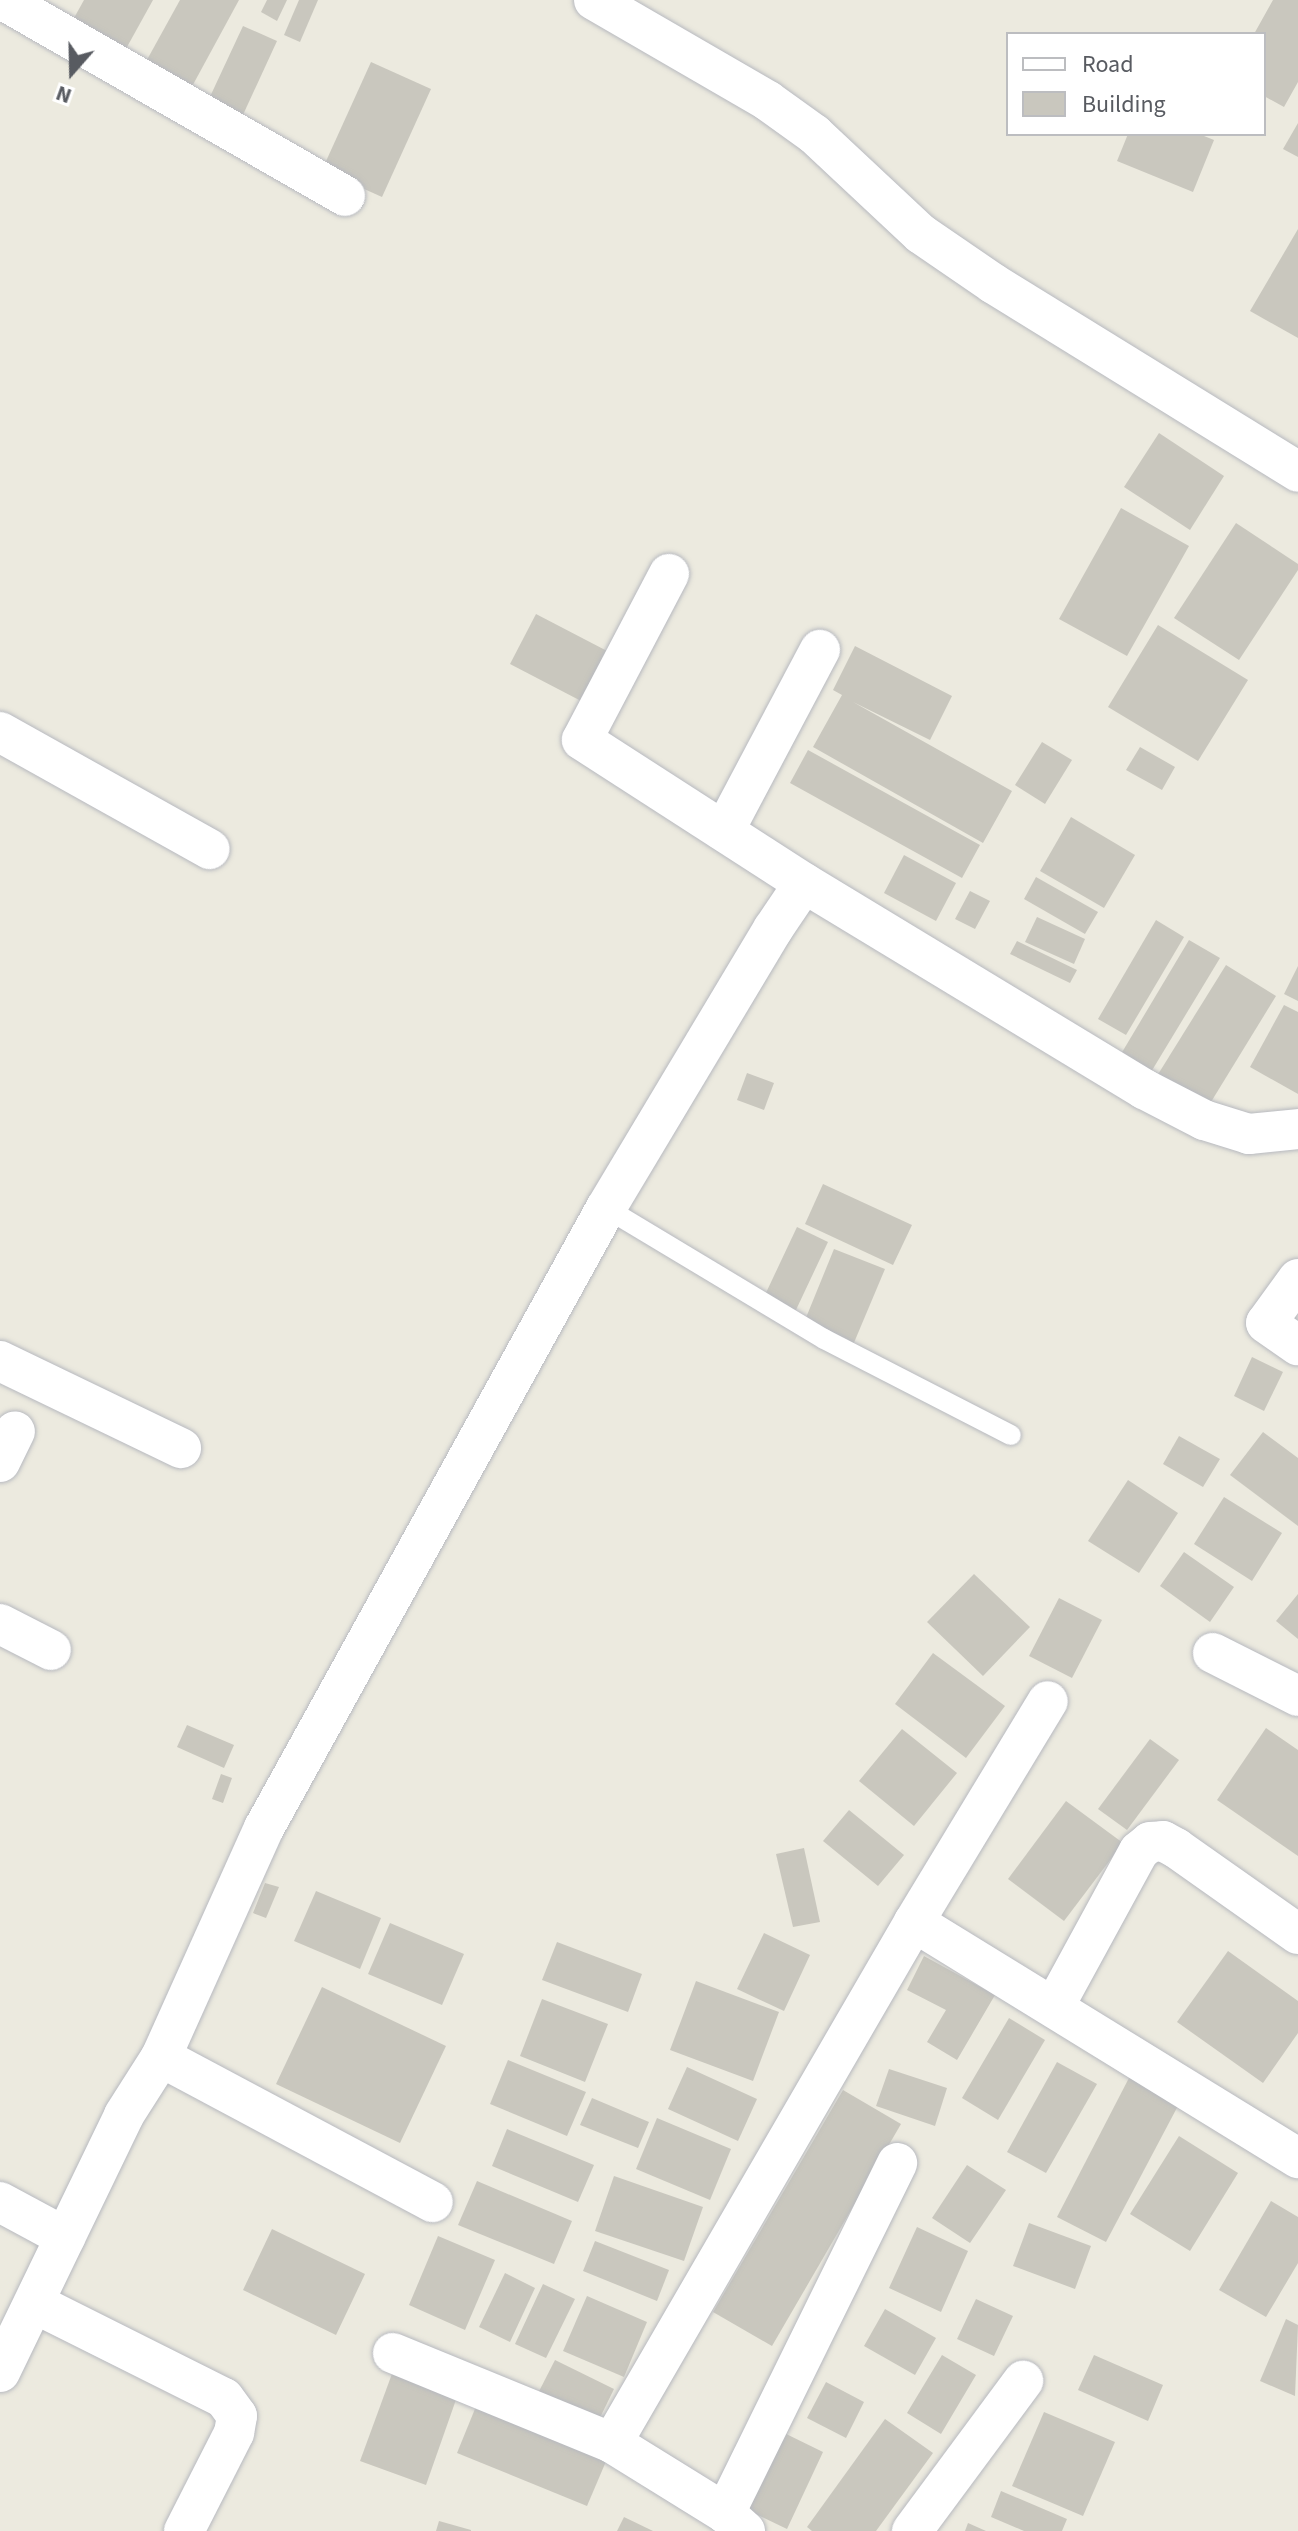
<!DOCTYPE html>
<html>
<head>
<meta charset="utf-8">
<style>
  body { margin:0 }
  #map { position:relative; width:1298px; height:2531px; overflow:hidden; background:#eceadf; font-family:"Source Sans 3",sans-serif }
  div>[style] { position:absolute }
  .building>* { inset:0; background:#c9c7be }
  .roads { filter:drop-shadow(0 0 2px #b7b9bf) drop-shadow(0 0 2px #b7b9bf) }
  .lane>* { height:20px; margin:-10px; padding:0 10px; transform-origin:10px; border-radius:10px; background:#fff }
  .street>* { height:40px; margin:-20px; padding:0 20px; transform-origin:20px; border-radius:20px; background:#fff }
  span { translate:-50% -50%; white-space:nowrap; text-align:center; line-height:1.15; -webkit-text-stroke:6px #fff; paint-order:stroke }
  .legend { position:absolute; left:1006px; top:32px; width:260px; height:104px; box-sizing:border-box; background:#fff; border:2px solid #bcbdc0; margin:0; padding:10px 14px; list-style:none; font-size:24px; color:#585b61 }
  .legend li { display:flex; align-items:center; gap:16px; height:40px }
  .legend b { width:40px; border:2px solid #bcbdc0 }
  .north { position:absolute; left:32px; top:32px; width:80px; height:80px; -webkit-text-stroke:6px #fff; paint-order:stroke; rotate:200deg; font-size:22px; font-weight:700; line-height:32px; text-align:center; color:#585b61 }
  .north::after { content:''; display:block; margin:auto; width:28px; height:36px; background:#585b61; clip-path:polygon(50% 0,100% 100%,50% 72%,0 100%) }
</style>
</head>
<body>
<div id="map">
  <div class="building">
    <div style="clip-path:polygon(84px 0,153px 0,122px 56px,69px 27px)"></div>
    <div style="clip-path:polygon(180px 0,239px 0,189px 92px,143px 67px)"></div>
    <div style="clip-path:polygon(267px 0,287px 0,277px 21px,261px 12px)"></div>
    <div style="clip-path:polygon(299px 0,318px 0,300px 42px,284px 35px)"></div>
    <div style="clip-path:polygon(1273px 0,1298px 0,1298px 82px,1284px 107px,1264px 96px,1264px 34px,1254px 34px)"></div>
    <div style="clip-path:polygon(243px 26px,277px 41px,242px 117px,208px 101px)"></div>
    <div style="clip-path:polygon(371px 62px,431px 89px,382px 197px,322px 170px)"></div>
    <div style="clip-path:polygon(1298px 123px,1298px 157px,1283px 149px)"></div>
    <div style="clip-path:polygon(1128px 134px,1199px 134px,1214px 140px,1193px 192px,1117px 161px)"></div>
    <div style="clip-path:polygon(1298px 229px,1298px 338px,1250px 311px)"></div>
    <div style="clip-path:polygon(1159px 433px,1224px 476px,1190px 530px,1124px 487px)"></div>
    <div style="clip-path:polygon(1121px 508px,1189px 546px,1127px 656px,1059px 619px)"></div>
    <div style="clip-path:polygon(1236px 523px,1298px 564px,1298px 570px,1239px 660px,1174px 618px)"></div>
    <div style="clip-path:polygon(536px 614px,609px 652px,583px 702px,510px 664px)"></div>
    <div style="clip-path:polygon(1158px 625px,1248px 680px,1198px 761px,1108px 707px)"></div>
    <div style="clip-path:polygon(855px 646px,952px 696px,930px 740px,853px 702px,1012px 791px,983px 843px,813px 747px,842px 695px,833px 690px)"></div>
    <div style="clip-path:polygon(1042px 742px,1072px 760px,1045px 804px,1015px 785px)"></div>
    <div style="clip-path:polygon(1140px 747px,1175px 767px,1162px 790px,1126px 770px)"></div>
    <div style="clip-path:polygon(808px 750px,980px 845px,962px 878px,790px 783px)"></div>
    <div style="clip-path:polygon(1071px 817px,1135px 855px,1104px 908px,1040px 871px)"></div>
    <div style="clip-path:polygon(904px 855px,956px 883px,936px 921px,884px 893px)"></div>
    <div style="clip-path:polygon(1036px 877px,1098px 912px,1085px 934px,1024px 899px)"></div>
    <div style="clip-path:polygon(970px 891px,990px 901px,975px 929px,955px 919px)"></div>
    <div style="clip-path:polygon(1037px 917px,1085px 939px,1074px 964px,1025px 942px)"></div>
    <div style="clip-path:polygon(1156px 920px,1184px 937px,1126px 1035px,1098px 1019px)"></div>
    <div style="clip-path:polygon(1189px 940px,1220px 958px,1148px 1077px,1118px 1059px)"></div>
    <div style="clip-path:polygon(1017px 941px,1077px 970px,1070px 983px,1010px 954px)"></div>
    <div style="clip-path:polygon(1226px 965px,1276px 996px,1203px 1115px,1152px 1084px)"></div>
    <div style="clip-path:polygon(1298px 966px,1298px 1001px,1284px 994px)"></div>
    <div style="clip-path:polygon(1284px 1005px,1298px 1012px,1298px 1094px,1250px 1067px)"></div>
    <div style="clip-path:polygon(747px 1073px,774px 1083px,764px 1110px,737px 1100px)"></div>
    <div style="clip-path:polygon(823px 1184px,912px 1225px,893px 1265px,805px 1224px)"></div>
    <div style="clip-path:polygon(797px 1227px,828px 1242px,795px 1312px,764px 1297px)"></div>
    <div style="clip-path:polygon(834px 1249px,885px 1269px,853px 1345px,803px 1325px)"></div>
    <div style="clip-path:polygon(1252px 1357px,1283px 1372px,1264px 1411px,1234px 1396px)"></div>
    <div style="clip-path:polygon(1263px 1432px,1298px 1458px,1298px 1526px,1230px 1475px)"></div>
    <div style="clip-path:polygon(1179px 1436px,1220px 1459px,1203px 1487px,1163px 1464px)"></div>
    <div style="clip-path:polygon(1128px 1480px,1178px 1513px,1139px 1573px,1088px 1541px)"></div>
    <div style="clip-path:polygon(1224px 1497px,1282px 1533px,1252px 1581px,1194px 1544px)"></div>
    <div style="clip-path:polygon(1184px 1552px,1234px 1587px,1210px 1622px,1160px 1586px)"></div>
    <div style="clip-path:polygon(974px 1574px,1030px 1627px,983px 1676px,927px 1622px)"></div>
    <div style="clip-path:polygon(1298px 1594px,1298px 1639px,1276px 1621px)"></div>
    <div style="clip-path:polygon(1059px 1598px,1102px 1620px,1072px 1678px,1029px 1656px)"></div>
    <div style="clip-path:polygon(933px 1653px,1005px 1706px,966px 1758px,895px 1704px)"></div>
    <div style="clip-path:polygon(187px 1725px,234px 1745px,224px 1768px,177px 1747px)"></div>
    <div style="clip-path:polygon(1266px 1728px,1298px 1750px,1298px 1856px,1217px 1800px)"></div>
    <div style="clip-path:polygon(902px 1729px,957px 1773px,914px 1826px,859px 1781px)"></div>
    <div style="clip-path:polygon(1150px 1739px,1179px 1760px,1127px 1830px,1098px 1809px)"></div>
    <div style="clip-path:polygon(221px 1774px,232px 1778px,223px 1803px,212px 1799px)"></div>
    <div style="clip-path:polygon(1066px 1801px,1123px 1843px,1064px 1921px,1008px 1879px)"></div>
    <div style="clip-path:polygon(849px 1810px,904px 1855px,878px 1886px,823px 1841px)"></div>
    <div style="clip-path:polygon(804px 1848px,820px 1922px,793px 1927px,776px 1854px)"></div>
    <div style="clip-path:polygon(265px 1883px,279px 1887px,266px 1918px,253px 1913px)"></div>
    <div style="clip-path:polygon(316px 1891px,381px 1918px,360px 1969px,294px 1941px)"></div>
    <div style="clip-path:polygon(390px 1923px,464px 1954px,442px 2005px,368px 1974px)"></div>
    <div style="clip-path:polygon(764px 1933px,810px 1955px,784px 2011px,737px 1989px)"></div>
    <div style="clip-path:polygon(557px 1942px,642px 1974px,628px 2012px,542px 1980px)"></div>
    <div style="clip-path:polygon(1228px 1951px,1298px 2001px,1298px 2033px,1263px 2083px,1177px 2022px)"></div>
    <div style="clip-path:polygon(924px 1956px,995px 1995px,957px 2060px,927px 2042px,946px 2010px,907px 1990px)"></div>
    <div style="clip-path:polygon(696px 1981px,779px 2012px,753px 2081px,670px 2050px)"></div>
    <div style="clip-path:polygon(322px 1987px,446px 2046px,400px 2143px,276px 2084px)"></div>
    <div style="clip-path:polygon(542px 1999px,608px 2024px,585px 2082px,520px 2056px)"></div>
    <div style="clip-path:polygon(1009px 2018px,1045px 2040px,998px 2120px,962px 2098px)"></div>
    <div style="clip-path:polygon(508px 2060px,586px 2092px,567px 2136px,490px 2104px)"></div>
    <div style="clip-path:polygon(1057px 2062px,1097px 2084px,1046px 2173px,1007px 2152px)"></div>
    <div style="clip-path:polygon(687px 2067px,757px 2099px,738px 2141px,668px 2109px)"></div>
    <div style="clip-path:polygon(889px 2069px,947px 2088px,935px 2126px,876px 2106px)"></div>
    <div style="clip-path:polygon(1130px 2076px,1180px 2102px,1106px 2242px,1057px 2217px)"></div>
    <div style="clip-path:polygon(843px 2090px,901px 2124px,772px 2346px,713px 2312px)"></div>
    <div style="clip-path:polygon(592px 2098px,649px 2122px,638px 2148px,580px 2125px)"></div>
    <div style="clip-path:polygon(657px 2118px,731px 2149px,710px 2200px,636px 2169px)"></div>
    <div style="clip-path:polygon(507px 2129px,594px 2165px,578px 2202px,492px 2166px)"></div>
    <div style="clip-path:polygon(1179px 2136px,1238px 2173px,1190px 2251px,1130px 2214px)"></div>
    <div style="clip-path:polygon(967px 2165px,1006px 2190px,970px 2243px,932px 2218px)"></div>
    <div style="clip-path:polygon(614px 2176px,703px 2207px,684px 2261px,595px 2231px)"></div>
    <div style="clip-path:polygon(477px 2181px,572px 2221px,554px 2264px,458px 2225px)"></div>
    <div style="clip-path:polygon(1271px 2201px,1298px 2217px,1298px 2263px,1266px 2317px,1219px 2290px)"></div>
    <div style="clip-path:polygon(1029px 2223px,1091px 2246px,1075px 2289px,1013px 2266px)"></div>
    <div style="clip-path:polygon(917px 2227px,968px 2251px,941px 2312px,889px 2288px)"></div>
    <div style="clip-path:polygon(272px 2229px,365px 2274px,336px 2335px,243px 2290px)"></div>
    <div style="clip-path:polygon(438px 2236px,495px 2260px,465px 2330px,409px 2305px)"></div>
    <div style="clip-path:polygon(595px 2241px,669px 2270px,657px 2301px,583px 2271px)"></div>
    <div style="clip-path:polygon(505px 2273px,535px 2288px,510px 2342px,479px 2327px)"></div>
    <div style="clip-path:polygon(543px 2284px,575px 2299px,546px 2358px,515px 2344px)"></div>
    <div style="clip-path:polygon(587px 2296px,647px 2322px,624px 2377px,563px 2351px)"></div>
    <div style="clip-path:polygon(976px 2299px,1013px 2316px,994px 2356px,957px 2339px)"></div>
    <div style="clip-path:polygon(885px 2309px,936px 2338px,915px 2375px,864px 2346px)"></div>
    <div style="clip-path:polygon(1286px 2319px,1298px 2325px,1295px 2396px,1260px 2381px)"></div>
    <div style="clip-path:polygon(942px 2355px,976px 2375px,941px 2434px,907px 2413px)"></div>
    <div style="clip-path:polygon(1094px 2355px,1163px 2385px,1148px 2421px,1078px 2390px)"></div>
    <div style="clip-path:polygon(555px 2360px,614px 2389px,592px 2434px,532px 2405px)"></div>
    <div style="clip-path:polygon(393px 2371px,458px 2394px,426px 2485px,360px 2461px)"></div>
    <div style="clip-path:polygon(826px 2382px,864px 2402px,846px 2438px,807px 2418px)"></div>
    <div style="clip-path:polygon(479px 2399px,610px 2452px,587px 2506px,457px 2453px)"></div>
    <div style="clip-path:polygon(1044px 2412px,1115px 2442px,1083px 2516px,1012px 2486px)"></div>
    <div style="clip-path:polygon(885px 2419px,933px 2453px,876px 2531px,812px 2531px,807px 2527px)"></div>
    <div style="clip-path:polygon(778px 2430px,823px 2452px,787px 2529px,741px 2507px)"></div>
    <div style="clip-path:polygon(1001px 2491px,1067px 2519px,1062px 2531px,1024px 2531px,991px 2517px)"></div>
    <div style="clip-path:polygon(624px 2517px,653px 2531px,617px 2531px)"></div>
    <div style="clip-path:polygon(439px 2521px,471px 2530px,471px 2531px,436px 2531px)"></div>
    <div style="clip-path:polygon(968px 2523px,986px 2531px,965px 2531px)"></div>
  </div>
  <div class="roads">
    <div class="lane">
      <div style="left:606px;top:1208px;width:254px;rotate:31deg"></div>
      <div style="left:824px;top:1339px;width:210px;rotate:27.2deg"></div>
    </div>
    <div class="street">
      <div style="left:3px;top:0;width:394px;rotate:29.8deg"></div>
      <div style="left:594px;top:0;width:201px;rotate:30.1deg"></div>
      <div style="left:768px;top:101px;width:57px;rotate:35.7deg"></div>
      <div style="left:814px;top:134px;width:146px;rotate:43.1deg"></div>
      <div style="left:921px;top:234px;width:88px;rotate:34.4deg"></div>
      <div style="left:994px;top:284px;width:357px;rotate:31.7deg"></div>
      <div style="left:669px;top:574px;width:187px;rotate:117.7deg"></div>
      <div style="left:582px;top:740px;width:264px;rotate:32.8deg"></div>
      <div style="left:804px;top:883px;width:398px;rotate:31.2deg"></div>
      <div style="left:1144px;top:1089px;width:68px;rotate:27.3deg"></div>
      <div style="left:1204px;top:1120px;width:47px;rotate:17.3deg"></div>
      <div style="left:1249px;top:1134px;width:49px;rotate:-5.8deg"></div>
      <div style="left:0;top:732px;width:240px;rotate:29.2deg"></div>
      <div style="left:724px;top:831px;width:205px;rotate:-62.1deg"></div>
      <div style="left:1298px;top:1279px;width:54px;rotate:126deg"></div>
      <div style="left:1266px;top:1323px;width:39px;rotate:35deg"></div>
      <div style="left:0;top:1361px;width:201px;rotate:25.7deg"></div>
      <div style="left:0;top:1462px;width:34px;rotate:-64deg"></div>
      <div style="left:0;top:1624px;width:57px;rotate:27deg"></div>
      <div style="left:1213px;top:1653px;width:95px;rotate:26.8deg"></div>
      <div style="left:914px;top:1922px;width:451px;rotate:31.6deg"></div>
      <div style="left:1055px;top:2005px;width:175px;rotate:-61.4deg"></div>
      <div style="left:1139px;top:1851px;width:14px;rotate:-39deg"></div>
      <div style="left:1150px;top:1842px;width:13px;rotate:-4deg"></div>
      <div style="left:1163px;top:1841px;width:15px;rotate:28deg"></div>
      <div style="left:1176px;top:1848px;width:149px;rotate:35.2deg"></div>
      <div style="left:161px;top:2057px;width:308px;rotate:28.1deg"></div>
      <div style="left:0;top:2202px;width:74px;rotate:28.3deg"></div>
      <div style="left:34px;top:2303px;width:212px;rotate:26.6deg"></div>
      <div style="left:224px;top:2398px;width:22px;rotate:54deg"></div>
      <div style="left:237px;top:2416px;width:17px;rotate:100deg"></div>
      <div style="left:234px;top:2433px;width:110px;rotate:117deg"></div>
      <div style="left:393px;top:2353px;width:237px;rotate:22.3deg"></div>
      <div style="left:612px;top:2443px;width:133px;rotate:31.8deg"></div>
      <div style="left:725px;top:2513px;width:27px;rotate:42deg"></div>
      <div style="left:0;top:2372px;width:285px;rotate:-64.2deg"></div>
      <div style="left:124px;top:2115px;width:69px;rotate:-57.5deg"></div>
      <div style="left:161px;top:2057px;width:251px;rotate:-65.8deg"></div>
      <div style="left:264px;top:1828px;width:708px;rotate:-61.12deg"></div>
      <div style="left:606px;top:1208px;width:325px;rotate:-59.1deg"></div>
      <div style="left:773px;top:929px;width:55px;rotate:-56deg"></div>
      <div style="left:612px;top:2443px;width:602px;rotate:-59.9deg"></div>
      <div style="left:914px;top:1922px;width:258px;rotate:-58.8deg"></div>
      <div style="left:725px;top:2513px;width:390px;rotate:-63.8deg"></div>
      <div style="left:912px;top:2531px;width:187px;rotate:-53.5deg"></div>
    </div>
  </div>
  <ul class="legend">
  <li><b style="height:10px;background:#fff"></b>Road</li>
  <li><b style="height:22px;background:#c9c7be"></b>Building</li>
  </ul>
  <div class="north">N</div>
</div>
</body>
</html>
